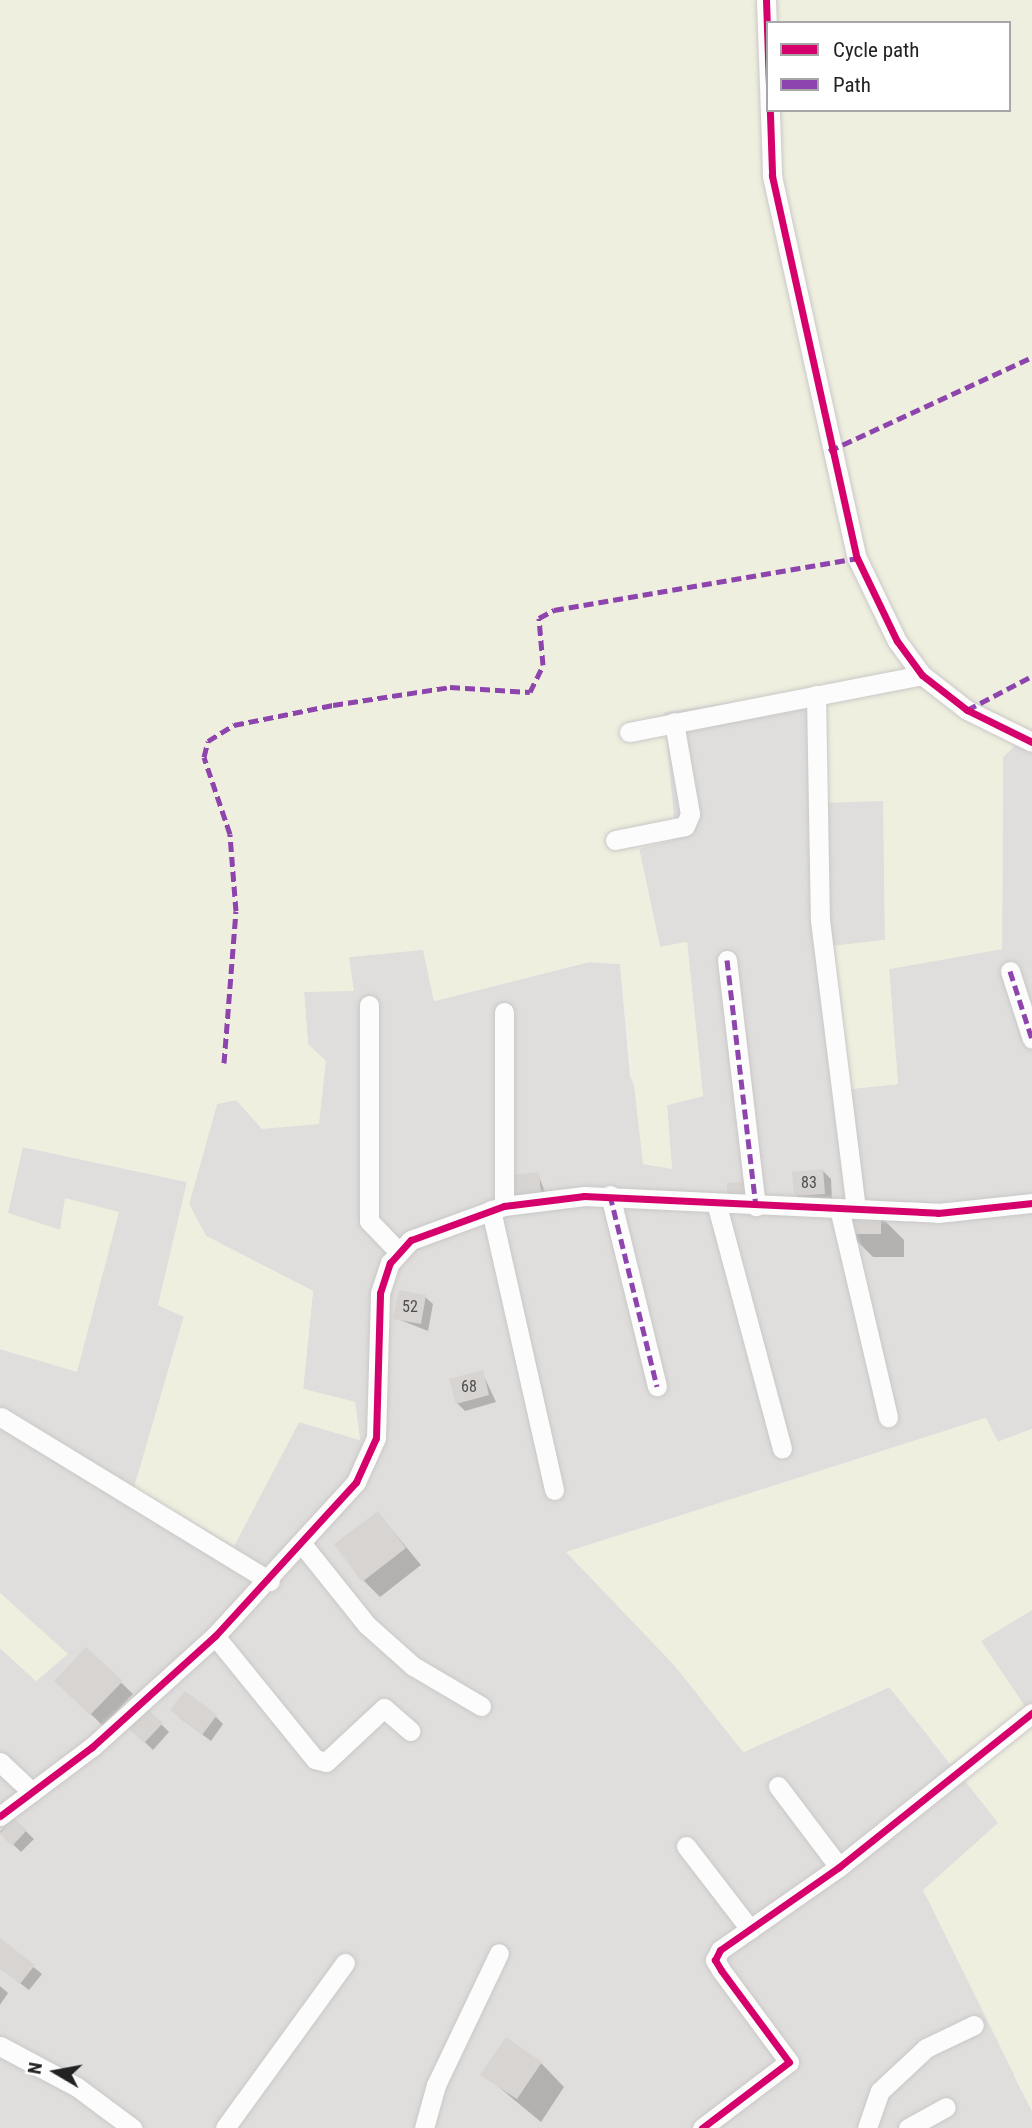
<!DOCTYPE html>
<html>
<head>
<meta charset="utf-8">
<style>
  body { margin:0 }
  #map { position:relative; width:1032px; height:2128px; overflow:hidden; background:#f0eeeb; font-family:"Roboto Condensed",sans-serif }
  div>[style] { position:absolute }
  .residential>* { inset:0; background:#dfdedc }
  .farmland>* { inset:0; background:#efefdf }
  .shadow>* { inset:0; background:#0003 }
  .building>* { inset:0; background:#d7d4d2 }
  .roads { filter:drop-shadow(0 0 2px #c9c8c7) drop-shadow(0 0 2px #c9c8c7) }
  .minor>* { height:19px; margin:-9.5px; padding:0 9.5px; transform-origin:9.5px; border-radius:9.5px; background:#fdfcfc }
  .quiet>* { height:5px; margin-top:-2.5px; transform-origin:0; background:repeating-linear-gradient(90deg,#8e44ad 0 10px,transparent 0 15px) }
  .cycleway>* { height:7px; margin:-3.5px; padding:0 3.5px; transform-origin:3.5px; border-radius:3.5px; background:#d6006c }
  span { translate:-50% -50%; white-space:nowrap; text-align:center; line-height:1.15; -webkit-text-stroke:6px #fff; paint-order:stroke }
  .number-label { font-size:16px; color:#4f4e4e }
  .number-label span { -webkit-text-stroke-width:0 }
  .legend { position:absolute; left:766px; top:21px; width:245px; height:91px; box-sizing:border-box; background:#fff; border:2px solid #a7a7a7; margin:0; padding:9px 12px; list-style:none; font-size:21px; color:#222 }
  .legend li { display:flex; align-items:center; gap:14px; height:35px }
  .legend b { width:35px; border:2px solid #a7a7a7 }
  .north { position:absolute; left:21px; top:2037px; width:70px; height:70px; -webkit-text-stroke:5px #fff; paint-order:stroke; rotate:280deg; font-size:19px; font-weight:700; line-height:28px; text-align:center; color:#222 }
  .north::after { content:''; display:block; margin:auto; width:24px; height:32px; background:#222; clip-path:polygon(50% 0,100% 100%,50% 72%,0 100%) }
</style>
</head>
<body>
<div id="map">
  <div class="residential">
    <div style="clip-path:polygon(825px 688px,884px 800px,885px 940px,830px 947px,851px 1089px,898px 1084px,889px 969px,1002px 949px,1003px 757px,1032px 728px,1032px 1429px,997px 1442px,985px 1418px,567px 1552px,675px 1666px,744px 1752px,890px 1687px,950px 1764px,980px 1641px,1032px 1610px,1032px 1722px,998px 1823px,1014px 2076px,1032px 2111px,1032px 2128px,0 2128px,0 1648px,36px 1681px,67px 1654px,0 1593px,0 1349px,77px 1371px,60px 1230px,7px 1213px,22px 1147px,187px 1182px,177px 1226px,184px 1316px,134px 1488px,234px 1546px,299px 1422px,360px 1440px,355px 1402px,303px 1389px,313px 1291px,206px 1236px,189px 1204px,217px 1104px,236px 1100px,308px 1044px,304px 991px,349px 957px,423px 949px,434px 1001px,589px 962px,620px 964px,630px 1076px,672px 1169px,667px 1105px,703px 1096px,687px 942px,660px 947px,639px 848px,676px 838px,663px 712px)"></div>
  </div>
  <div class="farmland">
    <div style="clip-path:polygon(evenodd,0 0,1032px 0,1032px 728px,1003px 757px,1002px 949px,889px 969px,898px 1084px,851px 1089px,830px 946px,885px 940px,883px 801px,821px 803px,825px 688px,664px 712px,676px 839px,639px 849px,660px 947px,687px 942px,703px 1096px,667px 1105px,672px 1169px,643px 1164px,620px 964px,589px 962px,434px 1001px,423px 950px,349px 957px,354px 991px,304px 992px,308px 1044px,326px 1061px,319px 1124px,262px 1129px,236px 1100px,217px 1104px,189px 1204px,206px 1236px,313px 1291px,303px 1389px,355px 1402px,360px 1440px,299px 1422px,234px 1546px,134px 1488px,184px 1317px,158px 1305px,187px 1182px,23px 1147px,8px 1213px,60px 1230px,65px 1198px,119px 1212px,77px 1372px,0 1349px,0 0,768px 23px,1009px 23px,1009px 110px,768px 110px,768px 23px)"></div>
    <div style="clip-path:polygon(986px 1418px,998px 1442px,1032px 1429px,1032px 1610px,981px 1641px,1026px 1708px,951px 1764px,889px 1687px,743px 1752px,675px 1666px,566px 1552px)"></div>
    <div style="clip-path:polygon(0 1593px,68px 1654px,36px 1681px,0 1648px)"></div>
    <div style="clip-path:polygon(1032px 1722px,1032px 2111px,923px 1890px,998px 1823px,962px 1777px)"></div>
  </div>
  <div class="shadow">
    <div style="clip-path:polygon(823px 1171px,831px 1179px,832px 1201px,803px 1203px,796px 1195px)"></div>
    <div style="clip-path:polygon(538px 1174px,548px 1200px,524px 1202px,516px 1194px)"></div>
    <div style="clip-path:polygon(880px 1216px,904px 1240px,904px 1257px,873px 1257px,849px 1233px)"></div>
    <div style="clip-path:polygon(425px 1297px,433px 1304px,428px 1331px,395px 1318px)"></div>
    <div style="clip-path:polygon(482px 1372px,496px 1402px,465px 1411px,457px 1403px)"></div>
    <div style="clip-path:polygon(378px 1513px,421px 1565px,380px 1597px,364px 1581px)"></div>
    <div style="clip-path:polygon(86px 1649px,133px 1694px,103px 1726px,57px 1681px)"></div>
    <div style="clip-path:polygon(216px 1717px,223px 1724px,211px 1741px,180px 1718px)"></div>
    <div style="clip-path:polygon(161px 1724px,169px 1732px,153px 1750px,130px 1728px)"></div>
    <div style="clip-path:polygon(12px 1818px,34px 1839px,21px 1852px,0 1832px)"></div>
    <div style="clip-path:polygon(0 1940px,42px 1974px,29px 1990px,0 1968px)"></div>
    <div style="clip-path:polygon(0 1986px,8px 1993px,0 2005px)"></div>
    <div style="clip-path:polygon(541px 2063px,564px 2087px,541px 2122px,483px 2074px)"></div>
  </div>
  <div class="building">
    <div style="clip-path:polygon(823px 1169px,825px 1194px,794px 1196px,792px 1172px)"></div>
    <div style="clip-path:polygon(539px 1172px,541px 1192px,514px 1195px,512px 1175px)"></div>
    <div style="clip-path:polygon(745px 1182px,746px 1194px,727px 1195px,727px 1183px)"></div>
    <div style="clip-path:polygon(848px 1214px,881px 1214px,881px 1234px,848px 1234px)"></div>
    <div style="clip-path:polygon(399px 1290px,426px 1295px,421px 1324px,393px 1319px)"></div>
    <div style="clip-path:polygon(483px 1370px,489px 1395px,456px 1404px,449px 1379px)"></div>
    <div style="clip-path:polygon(378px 1511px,406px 1548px,362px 1582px,334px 1544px)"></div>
    <div style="clip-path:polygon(86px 1647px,123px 1681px,90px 1715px,54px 1681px)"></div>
    <div style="clip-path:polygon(185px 1691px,217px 1715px,202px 1735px,170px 1710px)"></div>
    <div style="clip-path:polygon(146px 1708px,163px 1723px,144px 1743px,128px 1728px)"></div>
    <div style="clip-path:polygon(12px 1816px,27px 1830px,12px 1846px,0 1834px)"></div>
    <div style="clip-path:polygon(0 1938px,35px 1965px,20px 1984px,0 1968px)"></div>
    <div style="clip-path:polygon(506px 2037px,542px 2062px,517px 2099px,480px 2075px)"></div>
  </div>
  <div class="roads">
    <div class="minor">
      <div style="left:766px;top:0;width:176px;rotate:88deg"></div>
      <div style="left:772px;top:176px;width:391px;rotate:77.5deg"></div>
      <div style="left:857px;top:558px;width:92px;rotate:64.3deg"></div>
      <div style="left:897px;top:641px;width:42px;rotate:53.7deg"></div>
      <div style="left:922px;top:675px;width:57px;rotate:37.9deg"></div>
      <div style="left:967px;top:710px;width:72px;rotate:26.2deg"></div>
      <div style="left:816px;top:695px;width:225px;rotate:89deg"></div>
      <div style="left:820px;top:920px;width:291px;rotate:82.9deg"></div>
      <div style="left:629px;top:732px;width:298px;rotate:-11deg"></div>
      <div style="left:615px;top:840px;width:71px;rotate:-11.3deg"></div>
      <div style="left:685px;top:826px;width:13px;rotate:-67deg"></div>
      <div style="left:690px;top:814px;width:93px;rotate:-99.9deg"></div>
      <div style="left:727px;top:960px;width:248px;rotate:83.3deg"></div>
      <div style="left:1010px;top:971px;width:71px;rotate:72.1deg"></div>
      <div style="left:369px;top:1005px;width:216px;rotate:90deg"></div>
      <div style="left:369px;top:1221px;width:42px;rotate:46deg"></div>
      <div style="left:610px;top:1195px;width:197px;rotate:76.2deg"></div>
      <div style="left:504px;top:1206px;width:194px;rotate:-90deg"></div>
      <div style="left:717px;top:1206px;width:251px;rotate:75deg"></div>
      <div style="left:839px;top:1208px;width:215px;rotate:76.8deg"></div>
      <div style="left:491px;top:1210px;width:287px;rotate:77.3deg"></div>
      <div style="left:1px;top:1417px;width:315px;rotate:31.4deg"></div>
      <div style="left:302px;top:1544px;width:104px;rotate:51.3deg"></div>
      <div style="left:367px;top:1625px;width:62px;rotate:41.7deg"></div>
      <div style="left:413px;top:1666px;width:79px;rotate:30.5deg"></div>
      <div style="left:215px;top:1636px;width:159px;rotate:50.9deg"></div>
      <div style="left:315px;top:1759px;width:11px;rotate:15deg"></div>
      <div style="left:326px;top:1762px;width:79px;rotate:-43deg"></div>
      <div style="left:384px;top:1708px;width:35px;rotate:41deg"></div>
      <div style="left:0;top:1762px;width:44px;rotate:43.2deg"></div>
      <div style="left:778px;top:1786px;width:101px;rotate:53deg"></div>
      <div style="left:0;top:1816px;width:115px;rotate:-36.9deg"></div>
      <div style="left:92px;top:1747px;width:166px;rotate:-42.1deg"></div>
      <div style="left:215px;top:1636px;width:209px;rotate:-47.5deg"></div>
      <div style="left:356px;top:1482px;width:48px;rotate:-65.6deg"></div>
      <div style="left:376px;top:1438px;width:145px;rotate:-88.4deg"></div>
      <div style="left:380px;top:1293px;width:32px;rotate:-72deg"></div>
      <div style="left:390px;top:1263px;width:31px;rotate:-48deg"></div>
      <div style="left:411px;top:1240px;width:99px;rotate:-20.1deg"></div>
      <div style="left:504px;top:1206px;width:81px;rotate:-7.1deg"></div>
      <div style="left:584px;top:1196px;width:354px;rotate:2.7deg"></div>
      <div style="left:938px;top:1213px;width:95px;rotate:-6.1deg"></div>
      <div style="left:686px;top:1846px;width:105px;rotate:52.4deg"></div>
      <div style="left:0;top:2046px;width:87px;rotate:28deg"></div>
      <div style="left:77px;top:2087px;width:69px;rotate:36.7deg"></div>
      <div style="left:225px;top:2128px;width:204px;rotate:-54deg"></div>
      <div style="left:424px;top:2128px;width:45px;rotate:-74.4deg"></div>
      <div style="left:436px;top:2085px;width:146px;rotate:-64.5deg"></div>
      <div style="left:702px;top:2128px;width:109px;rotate:-37.2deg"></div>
      <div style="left:789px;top:2062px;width:114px;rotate:-126.5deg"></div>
      <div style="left:721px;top:1970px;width:12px;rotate:-121deg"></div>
      <div style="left:715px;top:1960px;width:11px;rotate:-63deg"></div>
      <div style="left:720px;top:1950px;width:145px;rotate:-34.9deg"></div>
      <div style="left:839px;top:1867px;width:247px;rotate:-38.6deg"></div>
      <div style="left:867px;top:2128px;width:39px;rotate:-71deg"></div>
      <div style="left:880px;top:2091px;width:63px;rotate:-43.1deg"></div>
      <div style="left:926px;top:2048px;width:53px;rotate:-25.6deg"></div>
      <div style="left:908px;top:2128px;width:43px;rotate:-28.9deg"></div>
    </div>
  </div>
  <div class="quiet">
    <div style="left:829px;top:451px;width:224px;rotate:-24.8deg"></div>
    <div style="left:967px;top:710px;width:73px;rotate:-27.6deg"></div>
    <div style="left:727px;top:960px;width:248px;rotate:83.3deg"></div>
    <div style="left:1010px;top:971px;width:71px;rotate:72.1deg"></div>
    <div style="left:224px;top:1063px;width:152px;rotate:-85.5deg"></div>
    <div style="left:236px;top:911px;width:77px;rotate:-94.5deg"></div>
    <div style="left:230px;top:834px;width:81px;rotate:-108.7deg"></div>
    <div style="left:204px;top:757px;width:16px;rotate:-76deg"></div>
    <div style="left:208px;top:741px;width:31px;rotate:-32deg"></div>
    <div style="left:234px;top:725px;width:101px;rotate:-11.4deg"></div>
    <div style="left:333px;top:705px;width:118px;rotate:-8.7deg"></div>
    <div style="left:450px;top:687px;width:80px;rotate:3.6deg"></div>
    <div style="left:530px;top:692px;width:30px;rotate:-64deg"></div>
    <div style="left:543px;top:665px;width:47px;rotate:-94.9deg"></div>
    <div style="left:539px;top:618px;width:17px;rotate:-28deg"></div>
    <div style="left:554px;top:610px;width:307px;rotate:-9.7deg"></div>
    <div style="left:610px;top:1195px;width:197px;rotate:76.2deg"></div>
  </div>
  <div class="cycleway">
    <div style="left:766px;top:0;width:176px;rotate:88deg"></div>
    <div style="left:772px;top:176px;width:391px;rotate:77.5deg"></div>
    <div style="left:857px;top:558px;width:92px;rotate:64.3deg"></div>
    <div style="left:897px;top:641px;width:42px;rotate:53.7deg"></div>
    <div style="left:922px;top:675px;width:57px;rotate:37.9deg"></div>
    <div style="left:967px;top:710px;width:72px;rotate:26.2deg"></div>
    <div style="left:0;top:1816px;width:115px;rotate:-36.9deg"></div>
    <div style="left:92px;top:1747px;width:166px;rotate:-42.1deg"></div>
    <div style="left:215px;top:1636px;width:209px;rotate:-47.5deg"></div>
    <div style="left:356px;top:1482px;width:48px;rotate:-65.6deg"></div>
    <div style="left:376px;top:1438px;width:145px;rotate:-88.4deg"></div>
    <div style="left:380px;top:1293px;width:32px;rotate:-72deg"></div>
    <div style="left:390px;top:1263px;width:31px;rotate:-48deg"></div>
    <div style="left:411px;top:1240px;width:99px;rotate:-20.1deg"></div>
    <div style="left:504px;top:1206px;width:81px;rotate:-7.1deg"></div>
    <div style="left:584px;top:1196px;width:354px;rotate:2.7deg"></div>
    <div style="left:938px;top:1213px;width:95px;rotate:-6.1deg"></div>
    <div style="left:702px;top:2128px;width:109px;rotate:-37.2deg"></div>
    <div style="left:789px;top:2062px;width:114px;rotate:-126.5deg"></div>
    <div style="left:721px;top:1970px;width:12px;rotate:-121deg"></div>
    <div style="left:715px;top:1960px;width:11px;rotate:-63deg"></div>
    <div style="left:720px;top:1950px;width:145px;rotate:-34.9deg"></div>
    <div style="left:839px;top:1867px;width:247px;rotate:-38.6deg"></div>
  </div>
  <div class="number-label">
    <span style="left:809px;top:1183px">83</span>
    <span style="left:410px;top:1307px">52</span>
    <span style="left:469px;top:1387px">68</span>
  </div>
  <ul class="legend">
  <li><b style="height:9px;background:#d6006c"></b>Cycle path</li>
  <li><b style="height:9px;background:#8e44ad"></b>Path</li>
  </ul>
  <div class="north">N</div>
</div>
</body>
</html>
